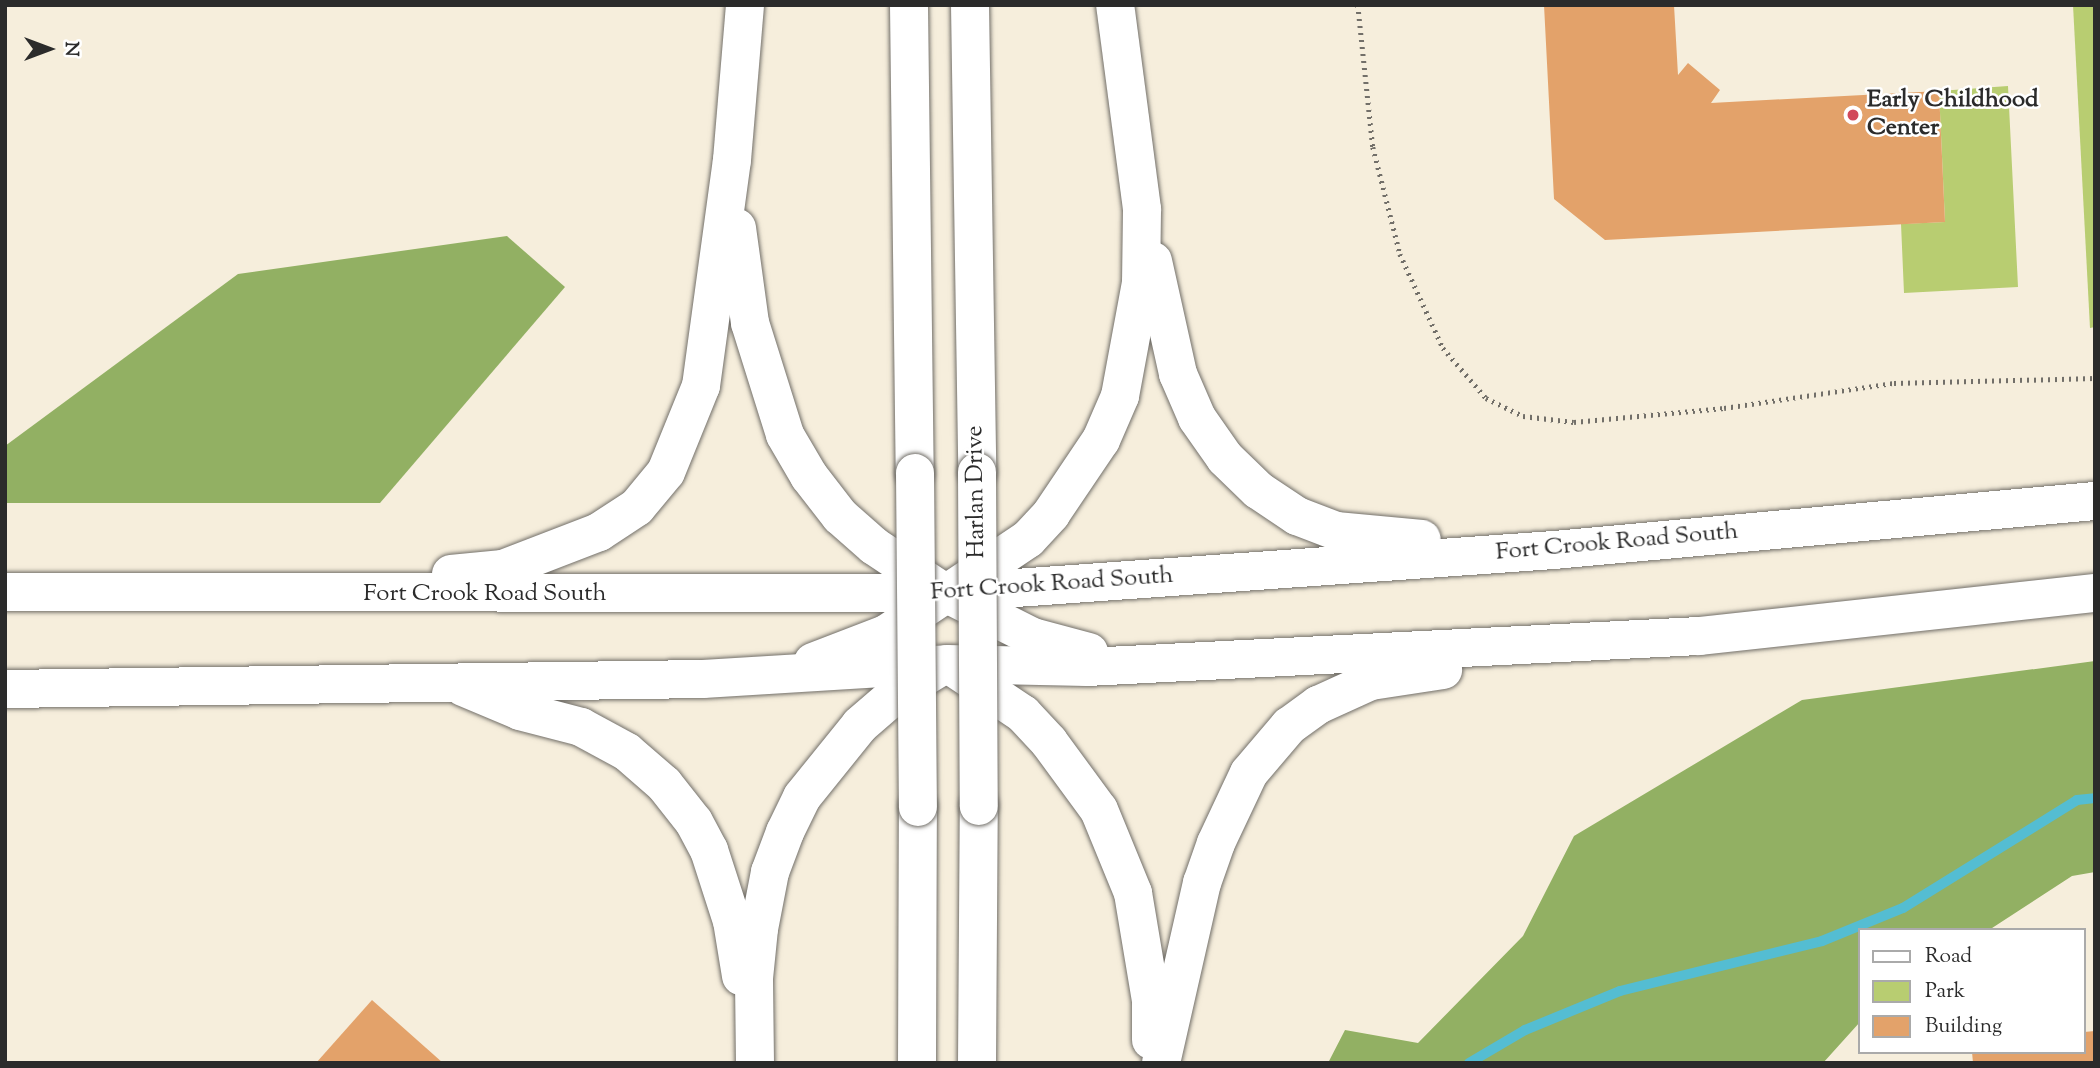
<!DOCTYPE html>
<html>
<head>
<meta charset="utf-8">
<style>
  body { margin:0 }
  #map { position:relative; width:2100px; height:1068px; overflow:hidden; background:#f6eedc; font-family:"Sorts Mill Goudy",serif }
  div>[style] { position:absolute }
  .green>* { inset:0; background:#b8cd71 }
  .forest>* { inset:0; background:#92b063 }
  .stream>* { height:10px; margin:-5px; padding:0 5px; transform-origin:5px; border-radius:5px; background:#54bdd2 }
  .building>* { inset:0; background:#e3a26a }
  .path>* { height:4.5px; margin-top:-2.25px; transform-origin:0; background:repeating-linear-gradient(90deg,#726f69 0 2px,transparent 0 7px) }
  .roads { filter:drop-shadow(0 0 2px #726f69) drop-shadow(0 0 2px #726f69) }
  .primary>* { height:38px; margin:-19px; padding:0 19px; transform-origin:19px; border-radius:19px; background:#fff }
  .bridges { filter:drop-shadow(0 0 2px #726f69) drop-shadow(0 0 2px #726f69) }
  .primary-bridge>* { height:38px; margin:-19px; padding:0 19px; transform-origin:19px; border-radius:19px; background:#fff }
  .dots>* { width:19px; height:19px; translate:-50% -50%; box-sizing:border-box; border:4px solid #fff; border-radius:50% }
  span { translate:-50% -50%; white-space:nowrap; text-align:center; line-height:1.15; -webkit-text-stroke:5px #fff; paint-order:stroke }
  .poi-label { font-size:24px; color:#2b2b2b; font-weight:700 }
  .left { translate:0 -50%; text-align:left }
  .street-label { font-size:24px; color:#2b2b2b }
  .frame { position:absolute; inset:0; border:7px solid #2b2b2b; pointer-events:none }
  .legend { position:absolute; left:1858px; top:928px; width:228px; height:126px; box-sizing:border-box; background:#fff; border:2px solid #aaa; margin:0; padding:9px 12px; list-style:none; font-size:21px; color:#2b2b2b }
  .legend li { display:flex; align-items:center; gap:14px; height:35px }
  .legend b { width:35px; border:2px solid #aaa }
  .north { position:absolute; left:14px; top:14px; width:70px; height:70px; -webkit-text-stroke:5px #fff; paint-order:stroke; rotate:90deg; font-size:19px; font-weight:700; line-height:28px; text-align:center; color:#2b2b2b }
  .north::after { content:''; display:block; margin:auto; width:24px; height:32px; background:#2b2b2b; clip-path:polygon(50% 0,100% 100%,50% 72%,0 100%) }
</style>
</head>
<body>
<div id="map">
  <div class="green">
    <div style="clip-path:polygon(2073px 5px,2095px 5px,2095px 327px,2090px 328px)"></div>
    <div style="clip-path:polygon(2008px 86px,2018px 287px,1904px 293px,1901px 224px,1945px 222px,1939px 91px)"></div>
  </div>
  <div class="forest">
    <div style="clip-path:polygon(507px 236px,565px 287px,380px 503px,5px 503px,5px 446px,238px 274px)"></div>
    <div style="clip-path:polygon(2095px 661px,2095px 872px,2072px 876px,1989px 930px,1860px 930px,1860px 1022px,1823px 1063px,1328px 1063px,1345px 1030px,1418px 1043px,1523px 936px,1574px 836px,1802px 700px)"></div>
  </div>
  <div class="stream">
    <div style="left:1469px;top:1063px;width:65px;rotate:-30.5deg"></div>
    <div style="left:1525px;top:1030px;width:103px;rotate:-22.3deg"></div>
    <div style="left:1620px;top:991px;width:208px;rotate:-13.9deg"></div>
    <div style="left:1822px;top:941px;width:87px;rotate:-22.2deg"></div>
    <div style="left:1903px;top:908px;width:205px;rotate:-31.8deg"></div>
    <div style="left:2077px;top:800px;width:18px;rotate:-6deg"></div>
  </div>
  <div class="building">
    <div style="clip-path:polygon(1544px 5px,1674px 5px,1678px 75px,1688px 63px,1720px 90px,1711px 103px,1939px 91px,1945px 222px,1605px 240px,1554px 199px)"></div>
    <div style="clip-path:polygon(372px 1000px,443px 1063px,316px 1063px)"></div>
    <div style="clip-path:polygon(2095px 1031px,2095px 1063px,1973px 1063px,1972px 1052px,2084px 1052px,2084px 1032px)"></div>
  </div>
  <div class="path">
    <div style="left:1358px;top:5px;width:143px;rotate:84deg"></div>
    <div style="left:1373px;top:147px;width:110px;rotate:75.8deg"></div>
    <div style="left:1400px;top:254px;width:103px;rotate:65.4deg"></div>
    <div style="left:1443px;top:348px;width:66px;rotate:49.3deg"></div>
    <div style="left:1486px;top:398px;width:41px;rotate:25.9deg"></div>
    <div style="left:1523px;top:416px;width:51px;rotate:6.7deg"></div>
    <div style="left:1574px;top:422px;width:151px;rotate:-5.3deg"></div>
    <div style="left:1724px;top:408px;width:172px;rotate:-8.4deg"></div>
    <div style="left:1894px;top:383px;width:201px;rotate:-1.4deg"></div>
  </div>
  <div class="roads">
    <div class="primary">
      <div style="left:909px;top:5px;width:468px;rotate:89.3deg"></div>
      <div style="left:970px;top:5px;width:467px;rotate:89.1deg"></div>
      <div style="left:737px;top:228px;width:96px;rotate:82.2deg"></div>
      <div style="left:750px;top:323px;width:117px;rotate:72.6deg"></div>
      <div style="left:785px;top:435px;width:48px;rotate:59.7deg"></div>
      <div style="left:809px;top:476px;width:51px;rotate:52.2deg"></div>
      <div style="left:840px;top:516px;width:45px;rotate:41.4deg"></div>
      <div style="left:874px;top:546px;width:85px;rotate:33.5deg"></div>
      <div style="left:945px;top:593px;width:98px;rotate:26.6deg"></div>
      <div style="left:1033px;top:637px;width:58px;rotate:15deg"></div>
      <div style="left:1153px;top:261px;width:116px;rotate:77.5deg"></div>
      <div style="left:1178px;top:374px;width:48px;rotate:66.6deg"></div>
      <div style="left:1197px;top:418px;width:49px;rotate:55deg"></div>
      <div style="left:1225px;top:458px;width:46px;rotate:44.1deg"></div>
      <div style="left:1258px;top:490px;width:47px;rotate:33.7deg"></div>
      <div style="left:1297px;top:516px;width:42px;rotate:21deg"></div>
      <div style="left:1336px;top:531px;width:86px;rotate:5.3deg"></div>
      <div style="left:451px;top:574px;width:52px;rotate:-5.5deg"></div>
      <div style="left:503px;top:569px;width:103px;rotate:-21.1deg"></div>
      <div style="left:599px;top:532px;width:45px;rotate:-33.3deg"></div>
      <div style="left:637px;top:507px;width:45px;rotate:-50.4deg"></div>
      <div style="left:666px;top:472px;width:93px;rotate:-67.9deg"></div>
      <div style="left:701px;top:386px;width:228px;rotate:-82.2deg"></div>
      <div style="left:732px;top:160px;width:156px;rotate:-85.2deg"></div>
      <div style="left:5px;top:592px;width:940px;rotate:0.06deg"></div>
      <div style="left:945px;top:593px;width:611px;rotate:-4.04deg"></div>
      <div style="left:1554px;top:550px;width:543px;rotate:-5.18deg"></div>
      <div style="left:813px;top:662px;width:78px;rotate:-21deg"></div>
      <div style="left:886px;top:634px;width:171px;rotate:-33.8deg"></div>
      <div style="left:1028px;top:539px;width:34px;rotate:-47deg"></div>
      <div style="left:1051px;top:514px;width:89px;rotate:-56deg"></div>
      <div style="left:1101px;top:440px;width:48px;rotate:-66.6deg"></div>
      <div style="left:1120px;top:396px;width:115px;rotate:-79.5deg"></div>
      <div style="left:1141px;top:283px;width:74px;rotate:-89.2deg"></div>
      <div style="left:1142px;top:209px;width:206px;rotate:-97.5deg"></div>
      <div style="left:954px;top:668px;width:83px;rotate:33.7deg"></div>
      <div style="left:1023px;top:714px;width:38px;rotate:47deg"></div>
      <div style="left:1049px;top:742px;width:84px;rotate:53.7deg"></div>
      <div style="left:1099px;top:810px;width:90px;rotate:67.7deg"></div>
      <div style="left:1133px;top:893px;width:109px;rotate:80.5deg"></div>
      <div style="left:1151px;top:1000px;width:40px;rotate:90deg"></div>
      <div style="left:463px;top:687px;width:62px;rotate:22.8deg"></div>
      <div style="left:520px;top:711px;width:63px;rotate:14.7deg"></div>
      <div style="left:581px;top:727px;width:52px;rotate:28.5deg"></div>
      <div style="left:627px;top:752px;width:49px;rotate:40.9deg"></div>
      <div style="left:664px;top:784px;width:48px;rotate:51.7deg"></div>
      <div style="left:694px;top:822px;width:32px;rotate:62deg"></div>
      <div style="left:709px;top:850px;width:75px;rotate:72.1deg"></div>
      <div style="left:732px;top:921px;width:56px;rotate:80.7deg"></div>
      <div style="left:5px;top:689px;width:698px;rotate:-0.82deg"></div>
      <div style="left:703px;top:679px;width:244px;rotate:-3.5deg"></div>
      <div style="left:947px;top:664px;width:140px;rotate:1.2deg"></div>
      <div style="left:1087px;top:667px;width:613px;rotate:-2.9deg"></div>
      <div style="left:1699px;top:636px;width:398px;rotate:-6.2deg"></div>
      <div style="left:755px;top:1063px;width:85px;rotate:-90.7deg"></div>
      <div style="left:754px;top:978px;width:49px;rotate:-84.2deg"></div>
      <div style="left:759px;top:929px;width:58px;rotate:-79.1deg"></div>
      <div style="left:770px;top:872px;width:43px;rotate:-69.4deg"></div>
      <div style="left:785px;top:832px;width:39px;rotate:-64deg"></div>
      <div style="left:802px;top:797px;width:92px;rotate:-51.1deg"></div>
      <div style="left:860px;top:725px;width:48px;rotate:-40.7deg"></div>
      <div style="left:896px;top:694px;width:50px;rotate:-31.2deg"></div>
      <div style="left:917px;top:1063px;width:256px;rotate:-89.8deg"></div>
      <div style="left:977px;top:1063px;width:257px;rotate:-89.6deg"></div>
      <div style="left:1161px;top:1063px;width:185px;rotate:-77.2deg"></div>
      <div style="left:1202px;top:883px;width:42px;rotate:-70.7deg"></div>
      <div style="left:1216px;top:843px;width:77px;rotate:-64.8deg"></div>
      <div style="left:1249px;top:773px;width:62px;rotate:-49.6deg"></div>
      <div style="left:1289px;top:726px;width:36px;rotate:-36deg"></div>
      <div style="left:1318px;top:705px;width:58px;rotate:-24.4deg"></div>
      <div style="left:1371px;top:681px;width:73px;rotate:-8.7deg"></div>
    </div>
  </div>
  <div class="bridges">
    <div class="primary-bridge">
      <div style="left:977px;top:472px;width:334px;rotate:89.7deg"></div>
      <div style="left:915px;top:473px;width:334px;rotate:89.5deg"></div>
    </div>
  </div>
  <div class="dots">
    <div style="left:1853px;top:115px;background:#d1495b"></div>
  </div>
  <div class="poi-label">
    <span class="left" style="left:1867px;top:115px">Early Childhood<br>Center</span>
  </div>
  <div class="street-label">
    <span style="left:977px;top:492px;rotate:-91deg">Harlan Drive</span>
    <span style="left:1617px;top:543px;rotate:-5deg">Fort Crook Road South</span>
    <span style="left:1052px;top:585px;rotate:-4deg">Fort Crook Road South</span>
    <span style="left:485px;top:595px">Fort Crook Road South</span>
  </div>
  <div class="frame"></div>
  <ul class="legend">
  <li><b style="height:9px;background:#fff"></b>Road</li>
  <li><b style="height:19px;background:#b8cd71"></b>Park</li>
  <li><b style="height:19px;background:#e3a26a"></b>Building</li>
  </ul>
  <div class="north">N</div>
</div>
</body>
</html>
